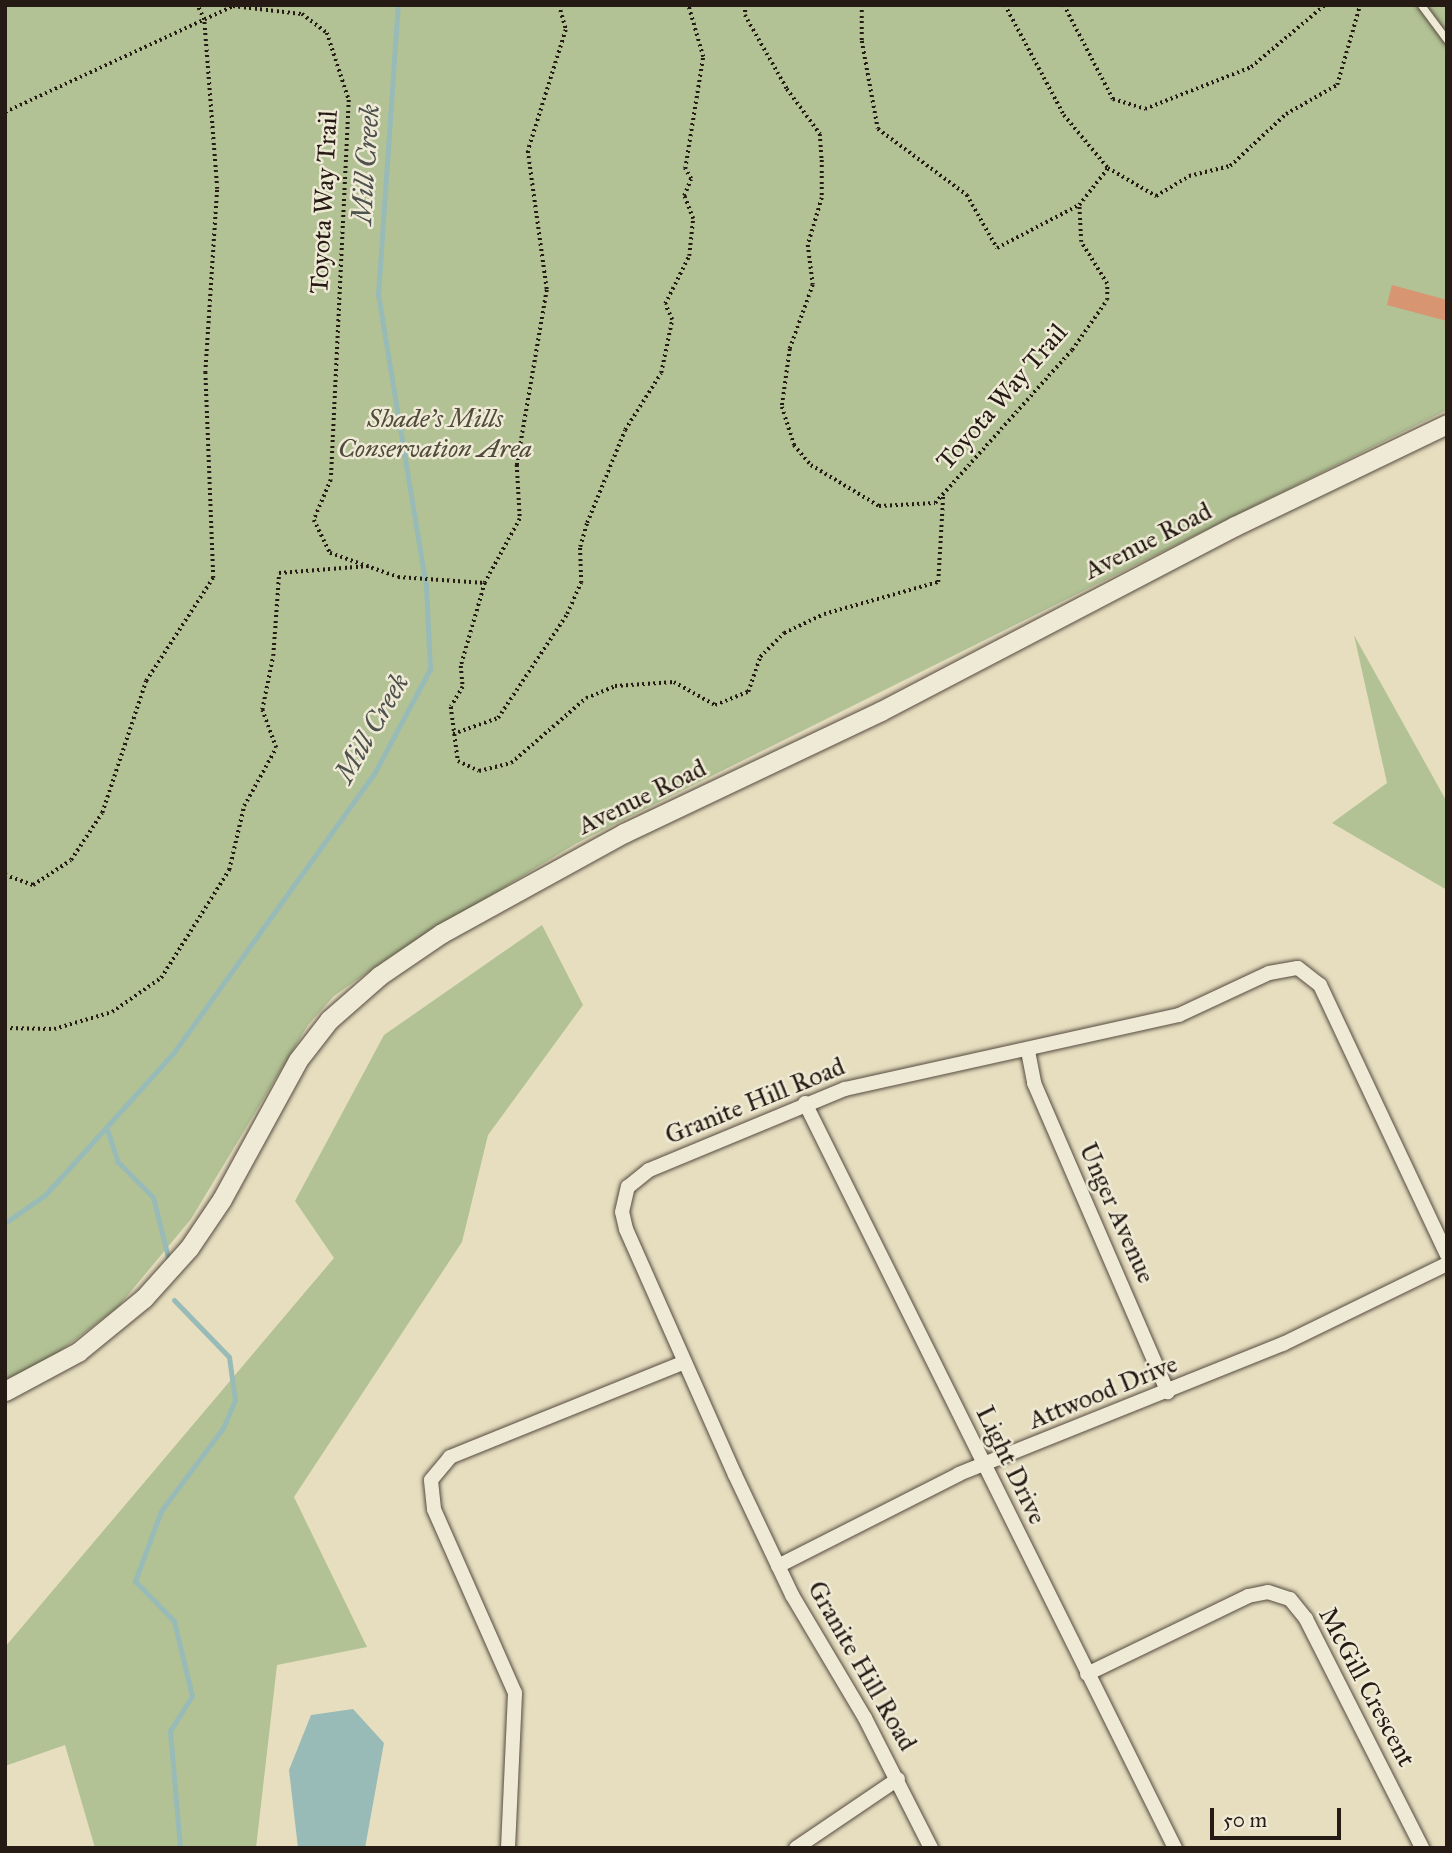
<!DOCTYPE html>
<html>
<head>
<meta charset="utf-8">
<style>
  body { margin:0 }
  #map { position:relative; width:1452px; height:1853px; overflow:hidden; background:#e7dec0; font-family:"IM FELL Great Primer",serif }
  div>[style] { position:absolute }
  .green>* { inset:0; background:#b2c295 }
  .water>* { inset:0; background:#98bbb8 }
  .stream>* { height:5px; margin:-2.5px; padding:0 2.5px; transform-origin:2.5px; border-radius:2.5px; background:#98bbb8 }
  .building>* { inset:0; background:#d79572 }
  .path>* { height:3.5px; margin-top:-1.75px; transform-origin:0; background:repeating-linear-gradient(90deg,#261a14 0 2px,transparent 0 5.5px) }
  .roads { filter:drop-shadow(0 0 2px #564b3f) drop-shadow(0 0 2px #564b3f) }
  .lane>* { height:7px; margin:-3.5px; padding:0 3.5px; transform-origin:3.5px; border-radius:3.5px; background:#efead6 }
  .street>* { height:14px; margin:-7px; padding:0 7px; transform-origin:7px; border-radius:7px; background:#efead6 }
  .secondary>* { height:19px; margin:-9.5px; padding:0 9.5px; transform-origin:9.5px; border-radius:9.5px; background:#efead6 }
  span { translate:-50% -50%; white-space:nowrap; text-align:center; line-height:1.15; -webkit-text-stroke:5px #efead6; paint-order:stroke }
  .street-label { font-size:26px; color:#261a14 }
  .park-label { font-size:26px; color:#504c3b; font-style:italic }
  .water-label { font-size:28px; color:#4e524d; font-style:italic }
  .frame { position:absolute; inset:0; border:7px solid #261a14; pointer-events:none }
  .scale { position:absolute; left:1210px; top:1808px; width:131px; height:32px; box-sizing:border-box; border:4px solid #261a14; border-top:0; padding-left:9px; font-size:21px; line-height:24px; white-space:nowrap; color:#261a14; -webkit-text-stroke:5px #efead6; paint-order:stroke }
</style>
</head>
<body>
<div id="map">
  <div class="green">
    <div style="clip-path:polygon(5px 5px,1447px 5px,1447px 410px,577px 843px,394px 954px,334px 996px,308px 1025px,191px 1219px,117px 1308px,48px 1360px,5px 1380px)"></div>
    <div style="clip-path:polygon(1354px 635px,1447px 802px,1447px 890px,1332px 823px,1387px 783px)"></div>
    <div style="clip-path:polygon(542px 925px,583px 1005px,488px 1135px,462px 1242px,294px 1497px,367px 1647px,277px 1665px,256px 1848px,95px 1848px,65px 1745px,5px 1766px,5px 1647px,334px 1258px,295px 1201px,384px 1035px)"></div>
  </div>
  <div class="water">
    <div style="clip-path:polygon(353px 1709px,384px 1743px,365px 1848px,298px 1848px,289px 1770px,311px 1715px)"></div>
  </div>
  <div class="stream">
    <div style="left:107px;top:1129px;width:35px;rotate:72deg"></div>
    <div style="left:118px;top:1162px;width:49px;rotate:45deg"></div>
    <div style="left:153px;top:1197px;width:62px;rotate:76deg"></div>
    <div style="left:5px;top:1223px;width:49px;rotate:-35deg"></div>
    <div style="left:45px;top:1195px;width:193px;rotate:-47.9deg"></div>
    <div style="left:174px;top:1052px;width:345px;rotate:-54.3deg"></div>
    <div style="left:375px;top:772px;width:117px;rotate:-61.9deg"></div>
    <div style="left:430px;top:669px;width:82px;rotate:-92.8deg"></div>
    <div style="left:426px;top:587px;width:296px;rotate:-99.3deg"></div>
    <div style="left:378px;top:295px;width:291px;rotate:-86.1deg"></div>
    <div style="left:174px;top:1300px;width:79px;rotate:46deg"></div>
    <div style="left:229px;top:1357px;width:43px;rotate:82.1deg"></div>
    <div style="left:235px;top:1400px;width:30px;rotate:113deg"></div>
    <div style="left:223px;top:1428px;width:104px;rotate:126.8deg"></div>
    <div style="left:161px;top:1511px;width:75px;rotate:110.4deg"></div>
    <div style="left:135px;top:1581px;width:56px;rotate:45.7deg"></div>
    <div style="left:174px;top:1621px;width:77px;rotate:76.5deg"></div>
    <div style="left:192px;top:1696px;width:41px;rotate:122.2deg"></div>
    <div style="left:170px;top:1731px;width:117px;rotate:85.1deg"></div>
  </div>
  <div class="building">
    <div style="clip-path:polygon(1392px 285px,1447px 300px,1447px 321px,1387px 305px)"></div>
  </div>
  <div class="path">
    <div style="left:559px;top:5px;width:26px;rotate:74deg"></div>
    <div style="left:566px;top:30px;width:127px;rotate:107.4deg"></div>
    <div style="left:528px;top:151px;width:140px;rotate:82.2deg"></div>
    <div style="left:547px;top:290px;width:178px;rotate:99.7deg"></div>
    <div style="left:517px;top:465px;width:54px;rotate:86.8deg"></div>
    <div style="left:520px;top:519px;width:73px;rotate:118.7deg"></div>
    <div style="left:485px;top:583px;width:86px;rotate:106.1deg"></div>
    <div style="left:461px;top:666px;width:21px;rotate:85deg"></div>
    <div style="left:463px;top:687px;width:23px;rotate:121deg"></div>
    <div style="left:451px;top:707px;width:54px;rotate:82.6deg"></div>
    <div style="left:458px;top:761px;width:23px;rotate:25deg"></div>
    <div style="left:479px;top:771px;width:33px;rotate:-14deg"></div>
    <div style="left:511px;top:763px;width:99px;rotate:-40.9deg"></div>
    <div style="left:586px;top:698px;width:31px;rotate:-22deg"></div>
    <div style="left:615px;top:686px;width:59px;rotate:-3.9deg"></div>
    <div style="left:674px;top:682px;width:47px;rotate:29.3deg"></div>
    <div style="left:715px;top:705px;width:35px;rotate:-22deg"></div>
    <div style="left:748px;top:692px;width:37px;rotate:-71deg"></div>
    <div style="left:760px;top:657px;width:34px;rotate:-45deg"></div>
    <div style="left:784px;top:633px;width:44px;rotate:-25.4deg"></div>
    <div style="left:824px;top:614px;width:118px;rotate:-15.7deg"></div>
    <div style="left:938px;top:582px;width:87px;rotate:-86.7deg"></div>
    <div style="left:746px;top:5px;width:10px;rotate:96deg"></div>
    <div style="left:745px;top:15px;width:85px;rotate:60.4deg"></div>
    <div style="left:787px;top:89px;width:56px;rotate:53.7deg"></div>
    <div style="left:820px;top:134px;width:26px;rotate:86deg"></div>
    <div style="left:822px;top:160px;width:38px;rotate:90deg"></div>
    <div style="left:822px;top:198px;width:49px;rotate:106.6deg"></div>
    <div style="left:808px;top:245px;width:40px;rotate:82.9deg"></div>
    <div style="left:813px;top:285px;width:68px;rotate:109.8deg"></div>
    <div style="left:790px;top:349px;width:59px;rotate:97.9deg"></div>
    <div style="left:782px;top:407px;width:40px;rotate:72deg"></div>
    <div style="left:794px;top:445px;width:26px;rotate:50deg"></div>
    <div style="left:811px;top:465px;width:79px;rotate:31.1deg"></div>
    <div style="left:879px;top:506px;width:56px;rotate:-3.1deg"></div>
    <div style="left:935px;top:503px;width:205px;rotate:-48.2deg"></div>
    <div style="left:1072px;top:350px;width:61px;rotate:-55deg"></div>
    <div style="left:1107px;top:300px;width:16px;rotate:-90deg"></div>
    <div style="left:1107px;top:284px;width:49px;rotate:-121.8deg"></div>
    <div style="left:1081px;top:242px;width:37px;rotate:-93deg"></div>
    <div style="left:1079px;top:205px;width:47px;rotate:-51.9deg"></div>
    <div style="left:862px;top:5px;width:36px;rotate:90deg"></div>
    <div style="left:862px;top:41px;width:89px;rotate:79.7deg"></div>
    <div style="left:878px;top:129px;width:111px;rotate:36.6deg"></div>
    <div style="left:967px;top:195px;width:61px;rotate:60.5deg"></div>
    <div style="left:997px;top:248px;width:93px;rotate:-27.7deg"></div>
    <div style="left:1005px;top:5px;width:125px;rotate:61.8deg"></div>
    <div style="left:1064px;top:115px;width:69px;rotate:50.3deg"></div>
    <div style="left:1108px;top:168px;width:56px;rotate:30.3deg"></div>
    <div style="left:1156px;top:196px;width:39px;rotate:-31deg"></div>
    <div style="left:1189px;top:176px;width:42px;rotate:-13.7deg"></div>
    <div style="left:1230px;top:166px;width:76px;rotate:-42.9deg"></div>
    <div style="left:1286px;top:114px;width:59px;rotate:-29.6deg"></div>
    <div style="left:1337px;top:85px;width:83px;rotate:-74deg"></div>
    <div style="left:1064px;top:5px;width:106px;rotate:62.5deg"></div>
    <div style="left:1113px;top:99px;width:34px;rotate:17deg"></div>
    <div style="left:1145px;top:109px;width:114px;rotate:-21.6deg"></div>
    <div style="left:1251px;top:67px;width:97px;rotate:-40deg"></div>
    <div style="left:5px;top:112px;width:251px;rotate:-24.9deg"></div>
    <div style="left:233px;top:6px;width:69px;rotate:6.6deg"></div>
    <div style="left:302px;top:14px;width:31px;rotate:37deg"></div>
    <div style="left:327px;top:33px;width:71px;rotate:71.8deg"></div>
    <div style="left:349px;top:100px;width:380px;rotate:92.7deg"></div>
    <div style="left:331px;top:480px;width:43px;rotate:113deg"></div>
    <div style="left:314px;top:520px;width:37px;rotate:64deg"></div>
    <div style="left:330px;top:553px;width:72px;rotate:19.4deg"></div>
    <div style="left:398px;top:577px;width:87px;rotate:3.9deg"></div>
    <div style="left:453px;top:734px;width:48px;rotate:-19.6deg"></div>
    <div style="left:498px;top:718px;width:125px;rotate:-56.4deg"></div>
    <div style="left:567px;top:614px;width:34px;rotate:-66deg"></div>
    <div style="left:581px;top:583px;width:36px;rotate:-92deg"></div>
    <div style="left:580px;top:547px;width:25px;rotate:-74deg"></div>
    <div style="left:587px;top:523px;width:100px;rotate:-67.8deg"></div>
    <div style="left:625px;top:430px;width:67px;rotate:-57.7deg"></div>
    <div style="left:661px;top:373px;width:54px;rotate:-78.3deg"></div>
    <div style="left:672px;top:320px;width:17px;rotate:-114deg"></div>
    <div style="left:665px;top:304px;width:54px;rotate:-63.4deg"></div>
    <div style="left:689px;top:256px;width:37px;rotate:-84deg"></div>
    <div style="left:693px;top:219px;width:25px;rotate:-111deg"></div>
    <div style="left:684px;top:196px;width:18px;rotate:-68deg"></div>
    <div style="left:691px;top:179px;width:12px;rotate:-121deg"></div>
    <div style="left:685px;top:169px;width:113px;rotate:-80.9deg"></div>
    <div style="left:703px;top:57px;width:54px;rotate:-106.1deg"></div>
    <div style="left:5px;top:875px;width:30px;rotate:20deg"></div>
    <div style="left:33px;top:885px;width:45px;rotate:-33.3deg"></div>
    <div style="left:71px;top:860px;width:56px;rotate:-56.6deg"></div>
    <div style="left:102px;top:813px;width:139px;rotate:-71.6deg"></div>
    <div style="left:146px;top:681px;width:123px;rotate:-57deg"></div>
    <div style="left:213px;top:578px;width:205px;rotate:-92.2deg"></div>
    <div style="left:205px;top:373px;width:184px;rotate:-86.3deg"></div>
    <div style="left:217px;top:189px;width:169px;rotate:-94.4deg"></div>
    <div style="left:204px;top:20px;width:17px;rotate:-115deg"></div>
    <div style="left:5px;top:1028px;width:49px;rotate:1.2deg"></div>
    <div style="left:54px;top:1029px;width:60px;rotate:-16.3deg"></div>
    <div style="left:112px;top:1012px;width:60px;rotate:-34.8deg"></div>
    <div style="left:161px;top:978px;width:128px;rotate:-57.8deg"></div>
    <div style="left:229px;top:870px;width:66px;rotate:-76.8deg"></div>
    <div style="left:244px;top:806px;width:66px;rotate:-61.1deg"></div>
    <div style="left:276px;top:748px;width:40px;rotate:-110.2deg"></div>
    <div style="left:262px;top:710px;width:55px;rotate:-78.5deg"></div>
    <div style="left:273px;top:656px;width:83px;rotate:-85.9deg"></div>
    <div style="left:279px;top:573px;width:90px;rotate:-4.4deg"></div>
  </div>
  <div class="roads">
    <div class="lane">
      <div style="left:1421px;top:5px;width:44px;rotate:53.4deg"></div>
    </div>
    <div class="street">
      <div style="left:1028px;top:1051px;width:33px;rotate:79deg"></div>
      <div style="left:1034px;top:1083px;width:337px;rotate:66.6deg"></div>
      <div style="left:805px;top:1103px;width:832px;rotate:63.59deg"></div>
      <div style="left:778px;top:1566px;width:203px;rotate:-26.9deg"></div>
      <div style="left:959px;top:1474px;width:349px;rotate:-21.9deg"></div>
      <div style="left:1283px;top:1344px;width:182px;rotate:-26deg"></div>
      <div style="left:1087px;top:1674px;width:179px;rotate:-25.8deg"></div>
      <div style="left:1248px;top:1596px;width:20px;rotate:-11deg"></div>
      <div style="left:1268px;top:1592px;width:23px;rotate:18deg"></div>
      <div style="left:1290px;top:1599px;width:26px;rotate:51deg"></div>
      <div style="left:1306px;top:1619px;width:257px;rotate:63.1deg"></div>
      <div style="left:508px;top:1848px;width:155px;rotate:-87.4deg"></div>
      <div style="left:515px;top:1693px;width:201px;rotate:-113.8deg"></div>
      <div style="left:434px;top:1509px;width:29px;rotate:-96deg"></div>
      <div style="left:431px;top:1480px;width:30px;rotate:-50deg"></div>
      <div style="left:450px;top:1457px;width:253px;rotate:-22deg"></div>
      <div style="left:796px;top:1848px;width:123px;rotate:-34.1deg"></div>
      <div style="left:931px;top:1848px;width:146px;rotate:-116.9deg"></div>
      <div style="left:865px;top:1718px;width:143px;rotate:-120.7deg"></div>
      <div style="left:792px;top:1595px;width:133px;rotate:-115.4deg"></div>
      <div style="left:735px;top:1475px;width:269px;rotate:-113.9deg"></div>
      <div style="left:626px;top:1229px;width:17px;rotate:-103deg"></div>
      <div style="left:622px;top:1212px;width:26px;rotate:-77deg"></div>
      <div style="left:628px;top:1187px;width:27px;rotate:-39deg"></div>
      <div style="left:649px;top:1170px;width:212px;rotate:-22.5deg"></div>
      <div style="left:845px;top:1089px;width:342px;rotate:-12.5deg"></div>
      <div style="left:1179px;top:1015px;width:99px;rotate:-25deg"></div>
      <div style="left:1269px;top:973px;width:29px;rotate:-10deg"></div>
      <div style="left:1298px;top:968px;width:28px;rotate:38deg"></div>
      <div style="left:1320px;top:985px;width:298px;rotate:64.8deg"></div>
    </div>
    <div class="secondary">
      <div style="left:5px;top:1391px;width:83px;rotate:-28.1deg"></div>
      <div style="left:78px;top:1352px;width:85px;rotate:-39.3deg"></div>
      <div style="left:144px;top:1298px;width:67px;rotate:-48deg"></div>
      <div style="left:189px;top:1248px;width:59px;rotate:-56deg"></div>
      <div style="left:222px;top:1199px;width:158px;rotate:-61.3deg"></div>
      <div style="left:298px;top:1060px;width:51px;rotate:-52.2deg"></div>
      <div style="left:329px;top:1020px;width:67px;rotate:-41.3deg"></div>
      <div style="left:379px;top:976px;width:76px;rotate:-34.3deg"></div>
      <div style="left:442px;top:933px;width:208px;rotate:-28.8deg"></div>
      <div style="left:624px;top:833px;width:284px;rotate:-25.4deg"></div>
      <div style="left:881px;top:711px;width:399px;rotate:-27.6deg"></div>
      <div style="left:1235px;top:526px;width:235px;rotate:-25.7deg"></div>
    </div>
  </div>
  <div class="street-label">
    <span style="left:324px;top:202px;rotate:-87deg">Toyota Way Trail</span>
    <span style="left:1002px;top:397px;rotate:-49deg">Toyota Way Trail</span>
    <span style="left:1148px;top:541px;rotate:-27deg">Avenue Road</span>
    <span style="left:642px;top:797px;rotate:-26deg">Avenue Road</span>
    <span style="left:755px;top:1101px;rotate:-22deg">Granite Hill Road</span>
    <span style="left:1117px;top:1213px;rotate:66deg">Unger Avenue</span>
    <span style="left:1103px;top:1392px;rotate:-22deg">Attwood Drive</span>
    <span style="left:1011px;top:1465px;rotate:64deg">Light Drive</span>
    <span style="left:862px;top:1666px;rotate:60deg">Granite Hill Road</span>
    <span style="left:1367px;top:1687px;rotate:62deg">McGill Crescent</span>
  </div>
  <div class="park-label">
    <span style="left:435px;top:434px">Shade’s Mills<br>Conservation Area</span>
  </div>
  <div class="water-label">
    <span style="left:366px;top:164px;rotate:-86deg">Mill Creek</span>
    <span style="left:372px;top:728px;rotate:-60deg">Mill Creek</span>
  </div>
  <div class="frame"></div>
  <div class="scale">50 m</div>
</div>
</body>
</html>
